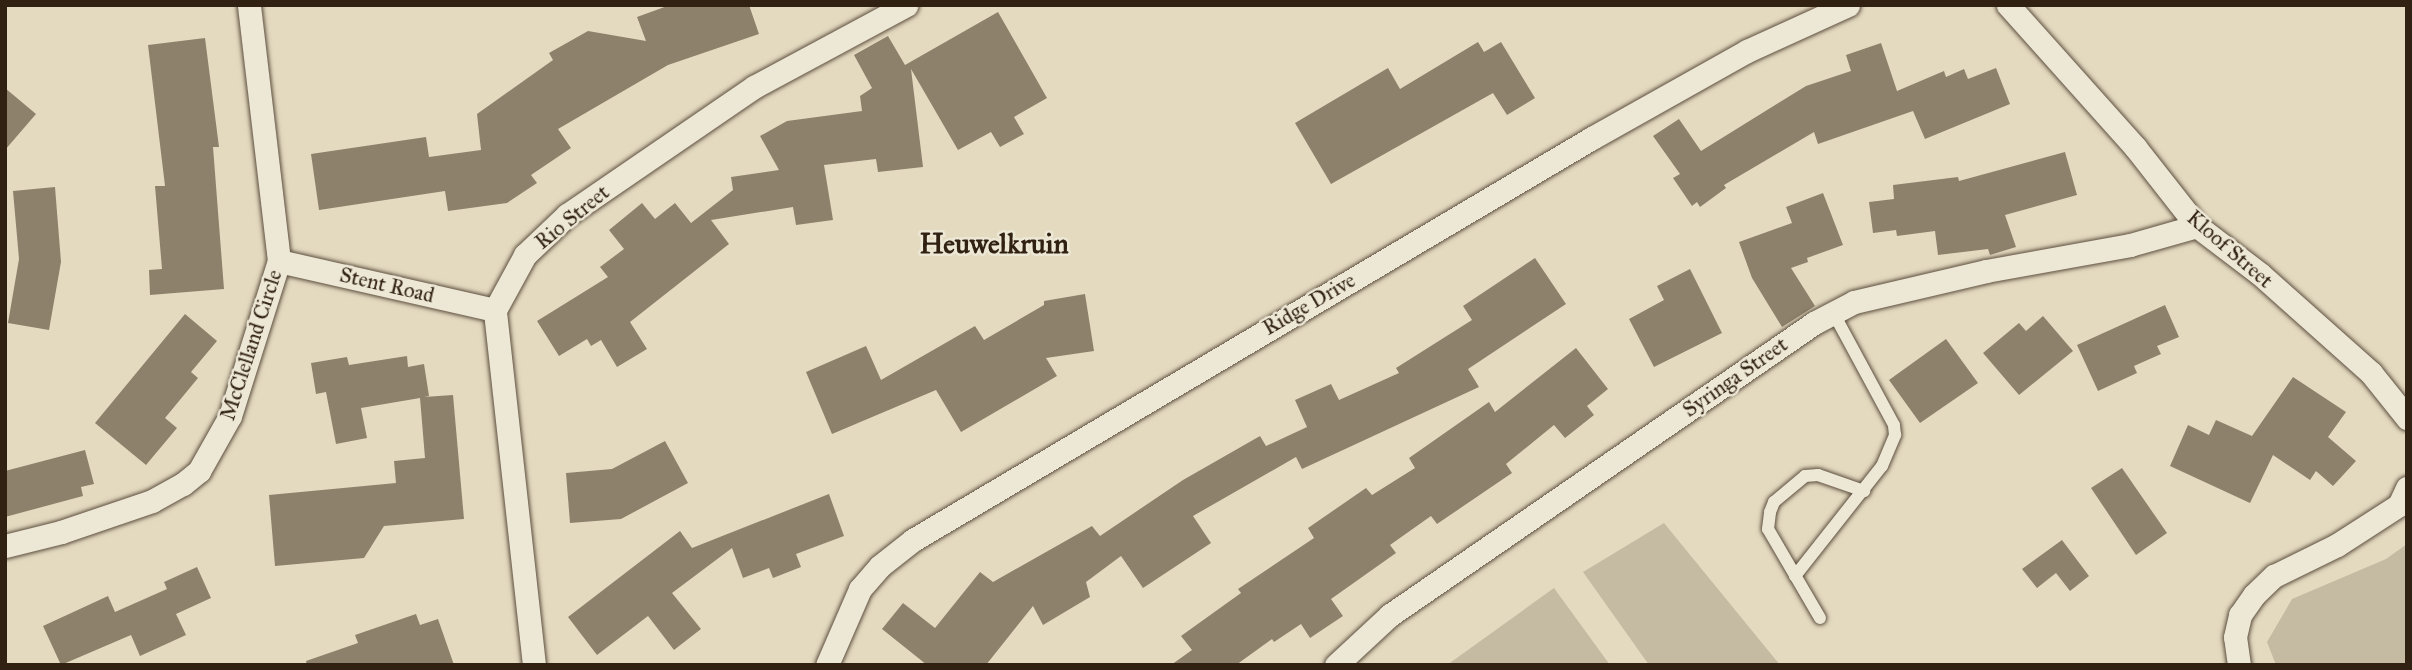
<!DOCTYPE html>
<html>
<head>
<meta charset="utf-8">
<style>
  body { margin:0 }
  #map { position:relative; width:2412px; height:670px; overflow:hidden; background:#e4dac0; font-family:"IM FELL Great Primer",serif }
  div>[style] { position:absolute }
  .green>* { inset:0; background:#c5bba2 }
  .building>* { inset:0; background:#8e816c }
  .roads { filter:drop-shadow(0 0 2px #5d4f3e) drop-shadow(0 0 2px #5d4f3e) }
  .lane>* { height:12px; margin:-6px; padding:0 6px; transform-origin:6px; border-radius:6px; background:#ede7d6 }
  .street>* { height:23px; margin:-11.5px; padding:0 11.5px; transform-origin:11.5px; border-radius:11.5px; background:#ede7d6 }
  span { translate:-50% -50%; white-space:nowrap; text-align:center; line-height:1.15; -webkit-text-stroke:5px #ede7d6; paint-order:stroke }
  .street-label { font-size:21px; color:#302112 }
  .district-label { font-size:28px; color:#302112; font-weight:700 }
  .frame { position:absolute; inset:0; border:7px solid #302112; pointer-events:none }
</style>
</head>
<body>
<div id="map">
  <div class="green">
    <div style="clip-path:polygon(1664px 523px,1780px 665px,1649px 665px,1583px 572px)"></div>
    <div style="clip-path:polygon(2407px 544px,2407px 665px,2276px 665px,2267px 642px,2292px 599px,2386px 559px)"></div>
    <div style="clip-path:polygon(1554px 588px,1610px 665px,1447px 665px)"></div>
  </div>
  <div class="building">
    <div style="clip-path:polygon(670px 5px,749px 5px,759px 34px,668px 65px,558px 129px,571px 148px,531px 175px,537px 183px,507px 203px,448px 211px,445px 191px,319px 210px,311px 154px,426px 137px,429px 157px,481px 150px,477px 114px,553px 60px,549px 53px,588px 31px,646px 41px,637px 17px)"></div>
    <div style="clip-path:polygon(998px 12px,1047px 98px,1014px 117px,1024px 134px,1000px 147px,991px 132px,958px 150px,911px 69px,923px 167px,878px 172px,876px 159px,824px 165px,833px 220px,796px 225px,793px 207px,711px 220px,729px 244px,630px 322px,647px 349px,617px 367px,601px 340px,591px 346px,587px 339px,559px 356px,537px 321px,608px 277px,600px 267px,624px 249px,609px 230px,642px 203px,655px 219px,675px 203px,691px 223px,733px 190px,731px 177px,779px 170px,760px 136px,787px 121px,862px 111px,860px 96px,872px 88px,854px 55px,888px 36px,905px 65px)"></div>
    <div style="clip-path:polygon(205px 38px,219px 147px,213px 147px,224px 289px,150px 295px,149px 270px,162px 269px,155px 186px,165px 186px,148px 45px)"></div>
    <div style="clip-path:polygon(1478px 42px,1484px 52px,1501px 42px,1535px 98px,1507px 115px,1493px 93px,1331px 184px,1295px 123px,1388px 68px,1400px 89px)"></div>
    <div style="clip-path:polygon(1881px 43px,1897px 91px,1944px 71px,1946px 77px,1964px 69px,1968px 79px,1996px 68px,2010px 104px,1925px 139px,1913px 111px,1818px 144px,1814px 132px,1724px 185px,1726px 188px,1700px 207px,1697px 202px,1692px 206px,1673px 178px,1680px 174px,1653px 136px,1679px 119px,1701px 151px,1806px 86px,1851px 71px,1846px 55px)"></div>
    <div style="clip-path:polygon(5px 88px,36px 114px,5px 150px)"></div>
    <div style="clip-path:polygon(2065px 152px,2077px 195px,2005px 215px,2016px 247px,1990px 255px,1988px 249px,1938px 255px,1935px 231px,1897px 236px,1896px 230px,1873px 233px,1869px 202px,1894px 199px,1893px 185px,1958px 177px,1959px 181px)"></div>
    <div style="clip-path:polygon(55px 187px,61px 262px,49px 330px,8px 323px,19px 259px,13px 191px)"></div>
    <div style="clip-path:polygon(1823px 193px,1843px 245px,1807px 258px,1808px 262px,1791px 268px,1815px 306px,1782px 327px,1752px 278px,1739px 242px,1792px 223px,1786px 207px)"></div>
    <div style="clip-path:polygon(1535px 258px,1566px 304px,1468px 369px,1479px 387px,1302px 469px,1296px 457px,1193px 516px,1211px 543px,1143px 588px,1121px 556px,1086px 582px,1090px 597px,1043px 625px,1033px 606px,986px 665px,927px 665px,882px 629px,903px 603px,935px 628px,980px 572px,993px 582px,1092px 526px,1100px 536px,1183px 480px,1260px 436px,1266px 446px,1307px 427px,1295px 400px,1331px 384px,1339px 400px,1399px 373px,1396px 368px,1472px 320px,1463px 306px)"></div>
    <div style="clip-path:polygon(1690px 269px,1722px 333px,1654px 367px,1629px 319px,1664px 300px,1657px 286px)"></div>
    <div style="clip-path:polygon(1085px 294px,1094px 351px,1046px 358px,1057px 376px,961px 432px,936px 390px,832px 434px,806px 372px,866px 346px,881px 380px,975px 326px,984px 340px,1044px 305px,1044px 301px)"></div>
    <div style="clip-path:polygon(2165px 305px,2179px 337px,2157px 346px,2161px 354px,2134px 366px,2137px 373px,2098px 391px,2077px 345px)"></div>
    <div style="clip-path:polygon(185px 314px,217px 341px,191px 372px,198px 378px,165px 418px,177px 428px,146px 465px,95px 423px)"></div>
    <div style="clip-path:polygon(2043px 316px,2073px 351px,2019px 395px,1983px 353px,2019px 323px,2026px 331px)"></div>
    <div style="clip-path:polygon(1946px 339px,1978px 383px,1920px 423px,1889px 380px)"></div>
    <div style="clip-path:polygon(1576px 348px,1608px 389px,1587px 406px,1594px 415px,1565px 438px,1554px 425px,1506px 464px,1512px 473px,1437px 524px,1431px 516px,1390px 545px,1396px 553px,1331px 599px,1343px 616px,1310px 638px,1301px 624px,1274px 642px,1272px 639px,1236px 665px,1171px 665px,1192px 650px,1181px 636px,1241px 593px,1238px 589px,1314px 538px,1308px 528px,1366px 488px,1372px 495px,1415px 468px,1409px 458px,1489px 402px,1495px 412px)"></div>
    <div style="clip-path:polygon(407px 356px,408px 367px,424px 364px,429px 396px,424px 397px,453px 395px,464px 519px,384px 526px,364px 558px,275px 566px,269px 495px,396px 483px,394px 461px,425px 458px,420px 398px,361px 408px,367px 438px,336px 444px,326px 392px,316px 394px,311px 363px,347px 357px,349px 365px)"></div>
    <div style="clip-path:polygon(2293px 377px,2346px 412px,2328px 437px,2356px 461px,2333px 486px,2316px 471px,2310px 480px,2273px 455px,2250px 503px,2170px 466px,2188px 425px,2209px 435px,2216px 420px,2252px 436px)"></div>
    <div style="clip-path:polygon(665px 441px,688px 483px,621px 519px,570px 523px,566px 473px,612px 469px)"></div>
    <div style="clip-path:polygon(85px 450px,94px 484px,81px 487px,83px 496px,5px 517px,5px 471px)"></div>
    <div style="clip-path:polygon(2122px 468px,2167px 533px,2136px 555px,2091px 488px)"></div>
    <div style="clip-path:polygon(829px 494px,844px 536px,796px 554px,801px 567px,773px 578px,769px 568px,743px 578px,732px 548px,672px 593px,701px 629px,674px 650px,648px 616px,597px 655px,568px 617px,680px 531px,692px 548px)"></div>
    <div style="clip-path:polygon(2062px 540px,2089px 576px,2070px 591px,2056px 573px,2037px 588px,2022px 569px)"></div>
    <div style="clip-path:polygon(197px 567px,211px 598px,176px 614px,186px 635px,140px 656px,131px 635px,61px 665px,43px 626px,108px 596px,115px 612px,167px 589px,164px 582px)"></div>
    <div style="clip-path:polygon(416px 614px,420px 625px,438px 619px,454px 665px,307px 665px,306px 661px,358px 643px,355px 635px)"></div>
  </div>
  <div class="roads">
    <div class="lane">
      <div style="left:1795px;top:576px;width:140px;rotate:-51.7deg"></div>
      <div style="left:1882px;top:466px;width:34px;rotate:-67deg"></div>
      <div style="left:1895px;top:435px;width:10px;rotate:-96deg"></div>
      <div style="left:1894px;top:425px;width:128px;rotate:-118.4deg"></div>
      <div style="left:1820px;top:618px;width:103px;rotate:-120.3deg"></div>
      <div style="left:1768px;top:529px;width:17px;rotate:-83deg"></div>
      <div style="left:1770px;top:512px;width:11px;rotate:-68deg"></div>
      <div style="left:1774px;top:502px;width:40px;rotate:-40deg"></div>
      <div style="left:1805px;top:476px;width:13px;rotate:-4deg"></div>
      <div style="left:1818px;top:475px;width:49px;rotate:19.2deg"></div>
    </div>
    <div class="street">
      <div style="left:2008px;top:5px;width:191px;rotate:48.2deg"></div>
      <div style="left:2135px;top:147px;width:100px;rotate:51.9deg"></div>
      <div style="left:2197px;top:226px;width:79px;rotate:37.3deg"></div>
      <div style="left:2260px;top:274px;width:149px;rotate:41.7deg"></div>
      <div style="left:2371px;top:373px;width:58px;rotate:51.3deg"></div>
      <div style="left:279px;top:261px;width:221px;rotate:12.8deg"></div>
      <div style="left:5px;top:546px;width:58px;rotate:-14deg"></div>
      <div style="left:61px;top:532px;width:96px;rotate:-18.8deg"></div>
      <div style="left:152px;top:501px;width:35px;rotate:-29deg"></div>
      <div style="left:183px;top:484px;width:21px;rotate:-39deg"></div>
      <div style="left:199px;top:471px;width:63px;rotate:-60.6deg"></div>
      <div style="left:230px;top:416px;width:163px;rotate:-72.5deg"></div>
      <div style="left:279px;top:261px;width:258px;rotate:-96.7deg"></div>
      <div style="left:534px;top:665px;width:357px;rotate:-96.3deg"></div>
      <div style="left:495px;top:310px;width:63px;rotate:-61.4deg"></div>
      <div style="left:525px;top:255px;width:58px;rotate:-43.6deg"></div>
      <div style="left:567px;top:215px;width:227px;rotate:-34.4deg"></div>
      <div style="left:754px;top:87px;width:173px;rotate:-28.3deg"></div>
      <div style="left:827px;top:665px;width:83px;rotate:-66.5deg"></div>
      <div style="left:860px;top:589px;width:30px;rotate:-49deg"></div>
      <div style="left:880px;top:566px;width:42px;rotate:-38.2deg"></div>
      <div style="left:913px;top:540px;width:789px;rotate:-30.63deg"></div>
      <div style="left:1592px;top:138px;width:178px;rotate:-29.3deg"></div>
      <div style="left:1747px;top:51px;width:111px;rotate:-24.5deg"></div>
      <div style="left:1336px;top:665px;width:74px;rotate:-42.8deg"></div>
      <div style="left:1390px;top:615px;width:515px;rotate:-34.55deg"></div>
      <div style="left:1814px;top:323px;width:45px;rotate:-27.7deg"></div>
      <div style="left:1854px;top:302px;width:136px;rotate:-13.2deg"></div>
      <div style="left:1986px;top:271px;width:146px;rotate:-10.2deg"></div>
      <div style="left:2130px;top:245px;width:70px;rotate:-15.8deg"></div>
      <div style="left:2239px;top:665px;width:28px;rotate:-98deg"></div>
      <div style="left:2235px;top:637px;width:23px;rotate:-77deg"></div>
      <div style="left:2240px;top:615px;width:24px;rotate:-55deg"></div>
      <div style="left:2254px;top:595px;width:28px;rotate:-44deg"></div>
      <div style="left:2274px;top:576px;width:70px;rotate:-26.2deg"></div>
      <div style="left:2337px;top:545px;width:74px;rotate:-32.8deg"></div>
      <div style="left:2399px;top:505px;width:19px;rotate:-65deg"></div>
    </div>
  </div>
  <div class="street-label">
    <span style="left:572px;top:217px;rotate:-39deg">Rio Street</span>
    <span style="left:2230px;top:249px;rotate:41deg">Kloof Street</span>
    <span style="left:387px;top:285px;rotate:13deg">Stent Road</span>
    <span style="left:1309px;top:304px;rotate:-30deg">Ridge Drive</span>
    <span style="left:251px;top:345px;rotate:-72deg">McClelland Circle</span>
    <span style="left:1735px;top:377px;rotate:-35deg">Syringa Street</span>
  </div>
  <div class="district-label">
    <span style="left:994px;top:244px">Heuwelkruin</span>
  </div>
  <div class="frame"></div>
</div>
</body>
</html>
